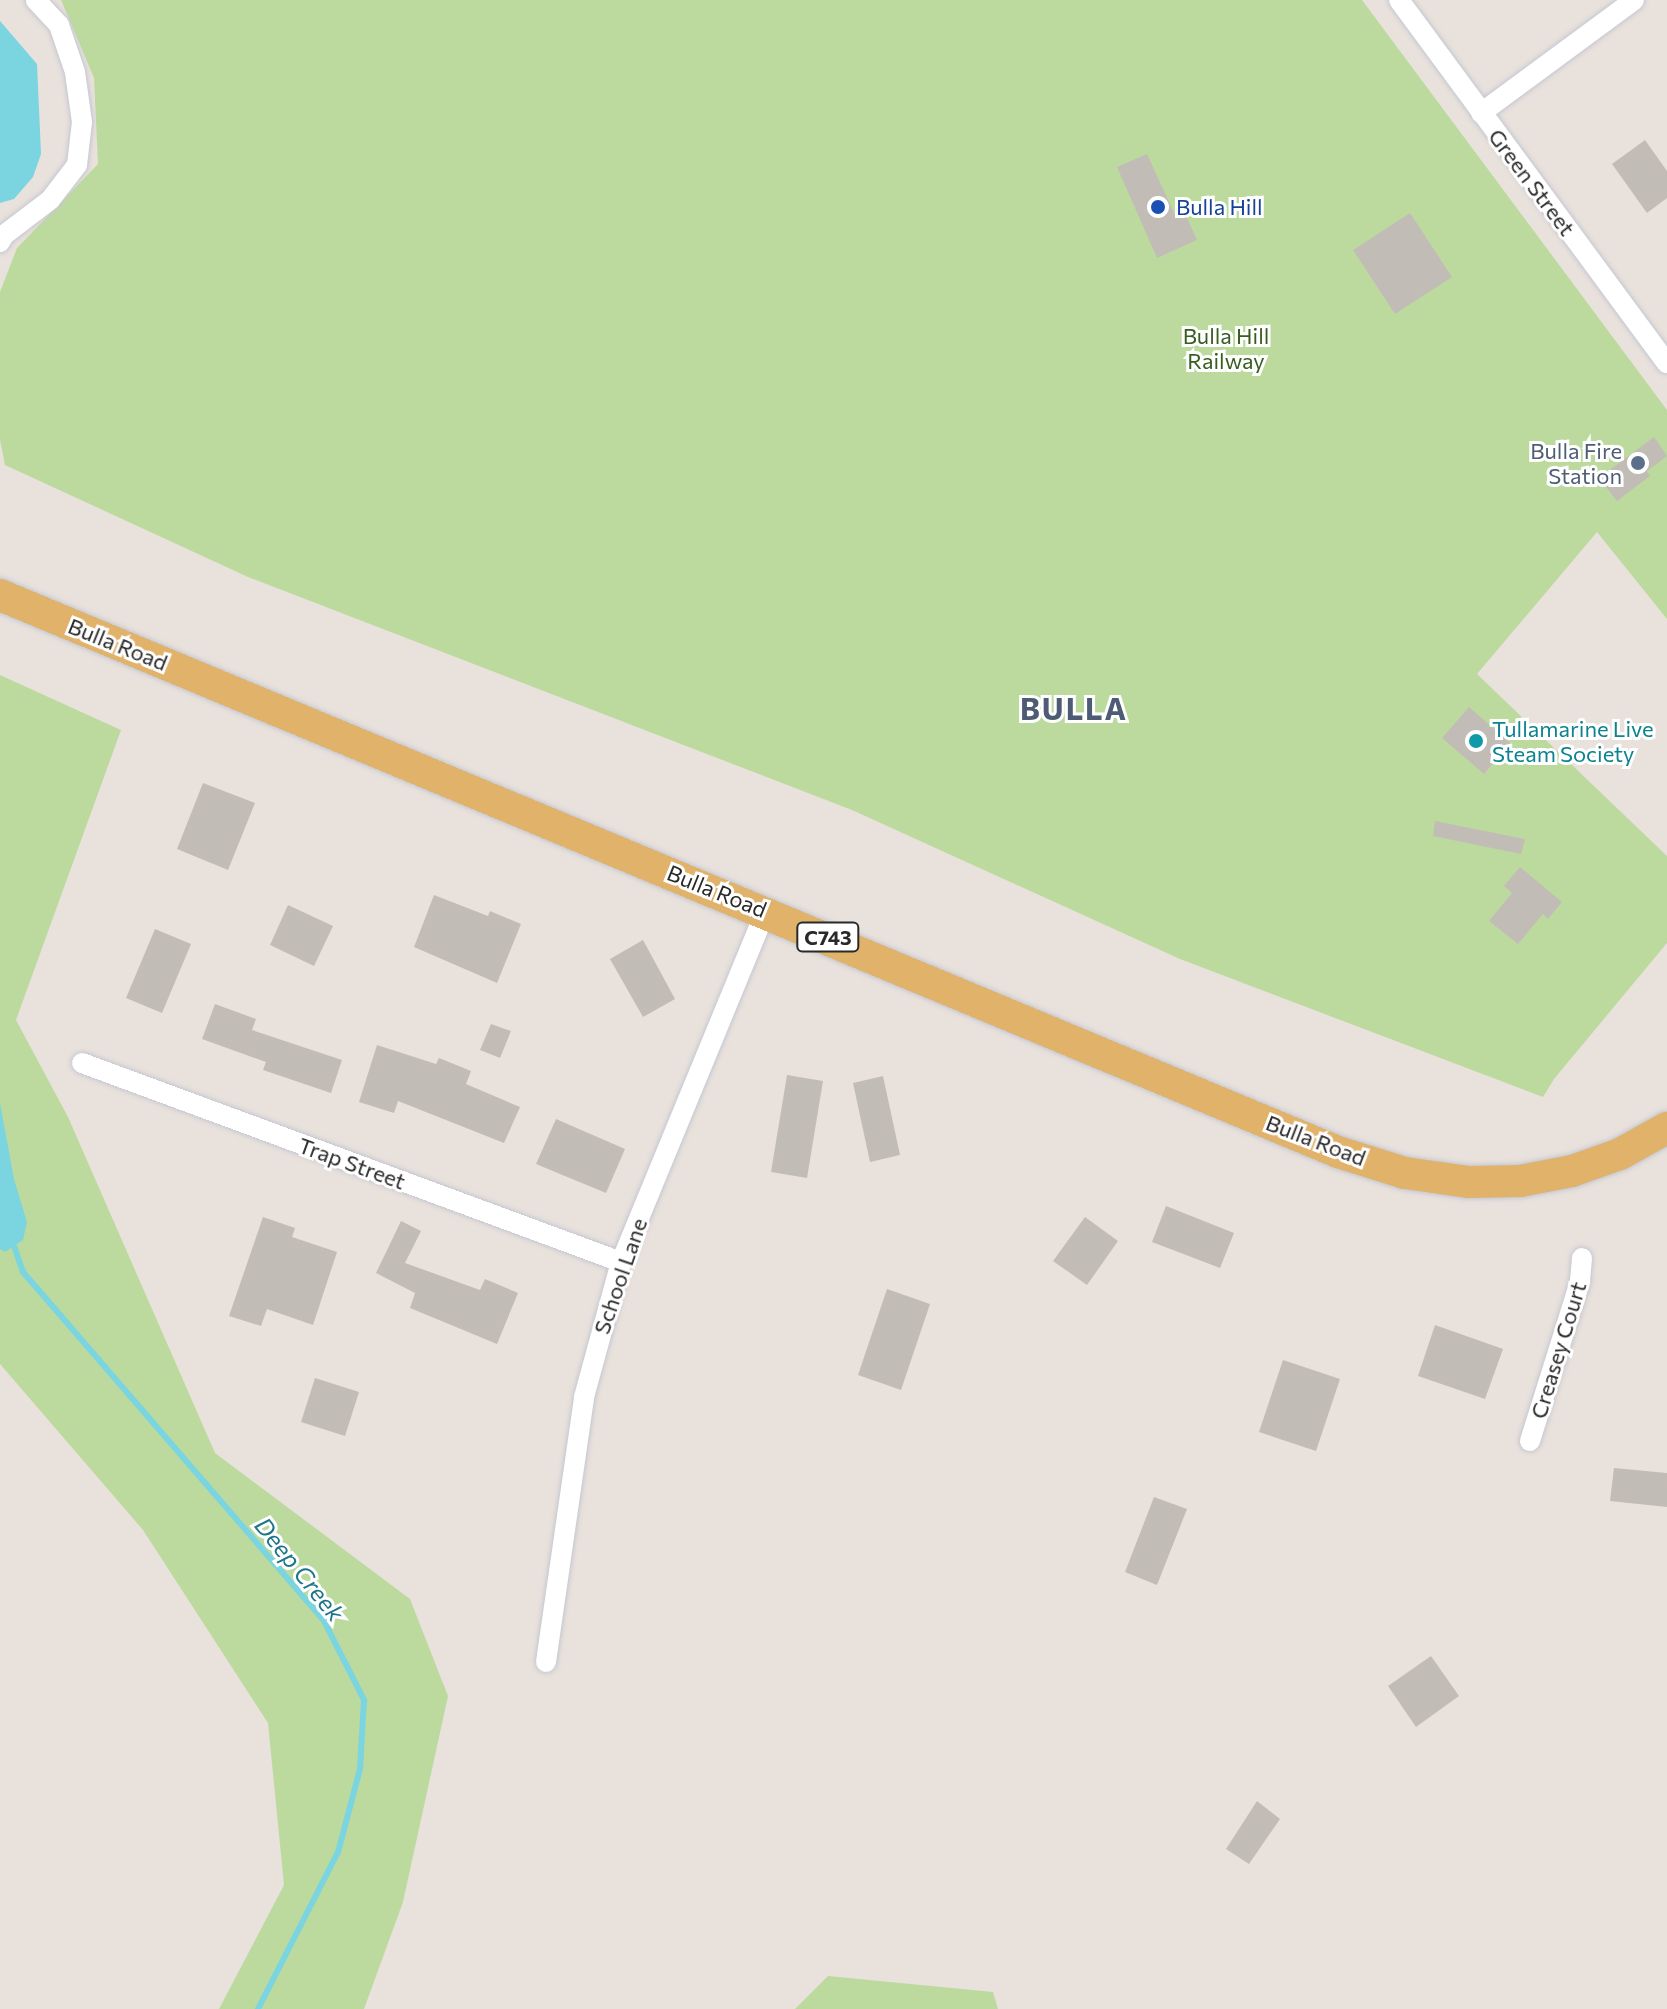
<!DOCTYPE html>
<html>
<head>
<meta charset="utf-8">
<style>
  body { margin:0 }
  #map { position:relative; width:1667px; height:2009px; overflow:hidden; background:#e9e1dc; font-family:Commissioner,sans-serif }
  div>[style] { position:absolute }
  .green>* { inset:0; background:#bcda9e }
  .water>* { inset:0; background:#7ad5e0 }
  .stream>* { height:6px; margin:-3px; padding:0 3px; transform-origin:3px; border-radius:3px; background:#7ad5e0 }
  .building>* { inset:0; background:#c2bcb7 }
  .roads { filter:drop-shadow(0 0 2px #c4c8d1) drop-shadow(0 0 2px #c4c8d1) }
  .street>* { height:20px; margin:-10px; padding:0 10px; transform-origin:10px; border-radius:10px; background:#fff }
  .primary>* { height:32px; margin:-16px; padding:0 16px; transform-origin:16px; border-radius:16px; background:#e0b26a }
  .dots>* { width:22px; height:22px; translate:-50% -50%; box-sizing:border-box; border:4px solid #fff; border-radius:50% }
  span { translate:-50% -50%; white-space:nowrap; text-align:center; line-height:1.15; -webkit-text-stroke:6px #fff; paint-order:stroke }
  .shield-label span { padding:2px 6px; background:#fff; border:2px solid; border-radius:6px; -webkit-text-stroke-width:0 }
  .shield-label { font-size:20px; color:#292929; font-weight:700 }
  .street-label { font-size:22px; color:#292929 }
  .transit-label { font-size:22px; color:#164399 }
  .left { translate:0 -50%; text-align:left }
  .park-label { font-size:22px; color:#375d21 }
  .service-label { font-size:22px; color:#4e5e75 }
  .right { translate:-100% -50%; text-align:right }
  .culture-label { font-size:22px; color:#0d838f }
  .water-label { font-size:24px; color:#1c7589; font-style:italic }
  .district-label { font-size:30px; color:#4e5b74; font-weight:700; letter-spacing:2px }
</style>
</head>
<body>
<div id="map">
  <div class="green">
    <div style="clip-path:polygon(61px 0,1362px 0,1667px 410px,1667px 619px,1597px 532px,1477px 674px,1667px 856px,1667px 943px,1554px 1079px,1543px 1097px,1180px 959px,852px 810px,248px 577px,5px 465px,0 440px,0 292px,17px 248px,98px 164px,94px 78px)"></div>
    <div style="clip-path:polygon(0 675px,121px 730px,16px 1020px,68px 1117px,215px 1453px,410px 1599px,448px 1696px,403px 1902px,364px 2009px,219px 2009px,284px 1885px,268px 1723px,143px 1530px,0 1364px)"></div>
    <div style="clip-path:polygon(828px 1976px,993px 1992px,998px 2009px,795px 2009px)"></div>
  </div>
  <div class="water">
    <div style="clip-path:polygon(0 21px,37px 64px,41px 154px,33px 177px,14px 199px,0 203px)"></div>
    <div style="clip-path:polygon(0 1103px,14px 1179px,27px 1222px,23px 1240px,5px 1252px,0 1249px)"></div>
  </div>
  <div class="stream">
    <div style="left:12px;top:1240px;width:34px;rotate:71deg"></div>
    <div style="left:23px;top:1272px;width:461px;rotate:49.2deg"></div>
    <div style="left:324px;top:1621px;width:89px;rotate:63.1deg"></div>
    <div style="left:364px;top:1700px;width:69px;rotate:93.3deg"></div>
    <div style="left:360px;top:1769px;width:86px;rotate:104.8deg"></div>
    <div style="left:338px;top:1852px;width:176px;rotate:117deg"></div>
  </div>
  <div class="building">
    <div style="clip-path:polygon(1645px 140px,1667px 171px,1667px 198px,1647px 213px,1612px 164px)"></div>
    <div style="clip-path:polygon(1147px 154px,1175px 215px,1184px 211px,1197px 240px,1157px 258px,1117px 167px)"></div>
    <div style="clip-path:polygon(1410px 213px,1452px 277px,1395px 314px,1353px 250px)"></div>
    <div style="clip-path:polygon(1654px 437px,1667px 456px,1647px 471px,1650px 476px,1617px 501px,1599px 478px)"></div>
    <div style="clip-path:polygon(1469px 707px,1510px 743px,1484px 774px,1442px 738px)"></div>
    <div style="clip-path:polygon(203px 783px,255px 803px,228px 870px,177px 849px)"></div>
    <div style="clip-path:polygon(1435px 821px,1525px 839px,1521px 854px,1433px 836px)"></div>
    <div style="clip-path:polygon(1520px 867px,1562px 902px,1548px 919px,1543px 914px,1518px 944px,1489px 921px,1512px 893px,1504px 886px)"></div>
    <div style="clip-path:polygon(434px 895px,488px 916px,490px 911px,521px 924px,497px 983px,414px 947px)"></div>
    <div style="clip-path:polygon(288px 905px,333px 926px,314px 966px,270px 945px)"></div>
    <div style="clip-path:polygon(155px 929px,191px 944px,162px 1013px,126px 998px)"></div>
    <div style="clip-path:polygon(643px 940px,675px 999px,643px 1017px,610px 959px)"></div>
    <div style="clip-path:polygon(215px 1004px,256px 1019px,252px 1030px,342px 1060px,331px 1093px,263px 1070px,266px 1062px,202px 1039px)"></div>
    <div style="clip-path:polygon(491px 1024px,511px 1031px,500px 1058px,480px 1050px)"></div>
    <div style="clip-path:polygon(377px 1045px,436px 1064px,439px 1058px,471px 1071px,466px 1084px,520px 1107px,504px 1143px,398px 1101px,394px 1113px,359px 1102px)"></div>
    <div style="clip-path:polygon(787px 1075px,823px 1081px,807px 1178px,771px 1172px)"></div>
    <div style="clip-path:polygon(883px 1076px,900px 1155px,870px 1162px,853px 1083px)"></div>
    <div style="clip-path:polygon(556px 1119px,625px 1149px,606px 1193px,536px 1164px)"></div>
    <div style="clip-path:polygon(1166px 1206px,1234px 1233px,1220px 1268px,1152px 1242px)"></div>
    <div style="clip-path:polygon(263px 1217px,295px 1228px,292px 1237px,337px 1252px,313px 1325px,267px 1309px,261px 1326px,229px 1316px)"></div>
    <div style="clip-path:polygon(1085px 1217px,1118px 1241px,1087px 1285px,1053px 1261px)"></div>
    <div style="clip-path:polygon(401px 1221px,421px 1231px,405px 1263px,480px 1290px,485px 1279px,518px 1293px,497px 1344px,410px 1308px,415px 1293px,376px 1273px)"></div>
    <div style="clip-path:polygon(887px 1289px,930px 1304px,901px 1390px,858px 1375px)"></div>
    <div style="clip-path:polygon(1435px 1325px,1503px 1349px,1485px 1399px,1418px 1376px)"></div>
    <div style="clip-path:polygon(1283px 1360px,1340px 1379px,1316px 1451px,1259px 1432px)"></div>
    <div style="clip-path:polygon(315px 1378px,359px 1392px,345px 1436px,301px 1422px)"></div>
    <div style="clip-path:polygon(1614px 1468px,1667px 1473px,1667px 1507px,1610px 1501px)"></div>
    <div style="clip-path:polygon(1154px 1497px,1187px 1509px,1157px 1585px,1125px 1572px)"></div>
    <div style="clip-path:polygon(1431px 1656px,1459px 1696px,1416px 1727px,1388px 1686px)"></div>
    <div style="clip-path:polygon(1257px 1801px,1280px 1819px,1249px 1864px,1226px 1849px)"></div>
  </div>
  <div class="roads">
    <div class="street">
      <div style="left:1399px;top:0;width:451px;rotate:53.6deg"></div>
      <div style="left:1481px;top:113px;width:190px;rotate:-36.4deg"></div>
      <div style="left:0;top:242px;width:8px;rotate:-60deg"></div>
      <div style="left:4px;top:235px;width:58px;rotate:-37.3deg"></div>
      <div style="left:50px;top:200px;width:44px;rotate:-52.4deg"></div>
      <div style="left:77px;top:165px;width:43px;rotate:-83.4deg"></div>
      <div style="left:82px;top:122px;width:50px;rotate:-98deg"></div>
      <div style="left:75px;top:72px;width:50px;rotate:-108.8deg"></div>
      <div style="left:59px;top:25px;width:34px;rotate:-133deg"></div>
      <div style="left:82px;top:1063px;width:575px;rotate:20.26deg"></div>
      <div style="left:1530px;top:1441px;width:168px;rotate:-72.6deg"></div>
      <div style="left:1580px;top:1281px;width:23px;rotate:-85deg"></div>
      <div style="left:546px;top:1662px;width:268px;rotate:-81.8deg"></div>
      <div style="left:584px;top:1397px;width:140px;rotate:-74.7deg"></div>
      <div style="left:621px;top:1262px;width:380px;rotate:-67.6deg"></div>
    </div>
    <div class="primary">
      <div style="left:0;top:595px;width:1449px;rotate:22.6deg"></div>
      <div style="left:1338px;top:1152px;width:70px;rotate:17.4deg"></div>
      <div style="left:1405px;top:1173px;width:65px;rotate:8deg"></div>
      <div style="left:1469px;top:1182px;width:51px;rotate:-1.1deg"></div>
      <div style="left:1520px;top:1181px;width:53px;rotate:-10.9deg"></div>
      <div style="left:1572px;top:1171px;width:51px;rotate:-19.5deg"></div>
      <div style="left:1620px;top:1154px;width:54px;rotate:-29deg"></div>
    </div>
  </div>
  <div class="dots">
    <div style="left:1158px;top:207px;background:#1a4fb4"></div>
    <div style="left:1638px;top:463px;background:#5c6f8a"></div>
    <div style="left:1476px;top:741px;background:#0f9aa8"></div>
  </div>
  <div class="shield-label">
    <span style="left:828px;top:937px">C743</span>
  </div>
  <div class="street-label">
    <span style="left:1532px;top:182px;rotate:53deg">Green Street</span>
    <span style="left:118px;top:644px;rotate:22deg">Bulla Road</span>
    <span style="left:717px;top:891px;rotate:22deg">Bulla Road</span>
    <span style="left:1316px;top:1140px;rotate:21deg">Bulla Road</span>
    <span style="left:352px;top:1163px;rotate:20deg">Trap Street</span>
    <span style="left:620px;top:1276px;rotate:-71deg">School Lane</span>
    <span style="left:1558px;top:1350px;rotate:-73deg">Creasey Court</span>
  </div>
  <div class="transit-label">
    <span class="left" style="left:1176px;top:207px">Bulla Hill</span>
  </div>
  <div class="park-label">
    <span style="left:1226px;top:348px">Bulla Hill<br>Railway</span>
  </div>
  <div class="service-label">
    <span class="right" style="left:1622px;top:463px">Bulla Fire<br>Station</span>
  </div>
  <div class="culture-label">
    <span class="left" style="left:1492px;top:741px">Tullamarine Live<br>Steam Society</span>
  </div>
  <div class="water-label">
    <span style="left:300px;top:1569px;rotate:51deg">Deep Creek</span>
  </div>
  <div class="district-label">
    <span style="left:1074px;top:708px">BULLA</span>
  </div>
</div>
</body>
</html>
